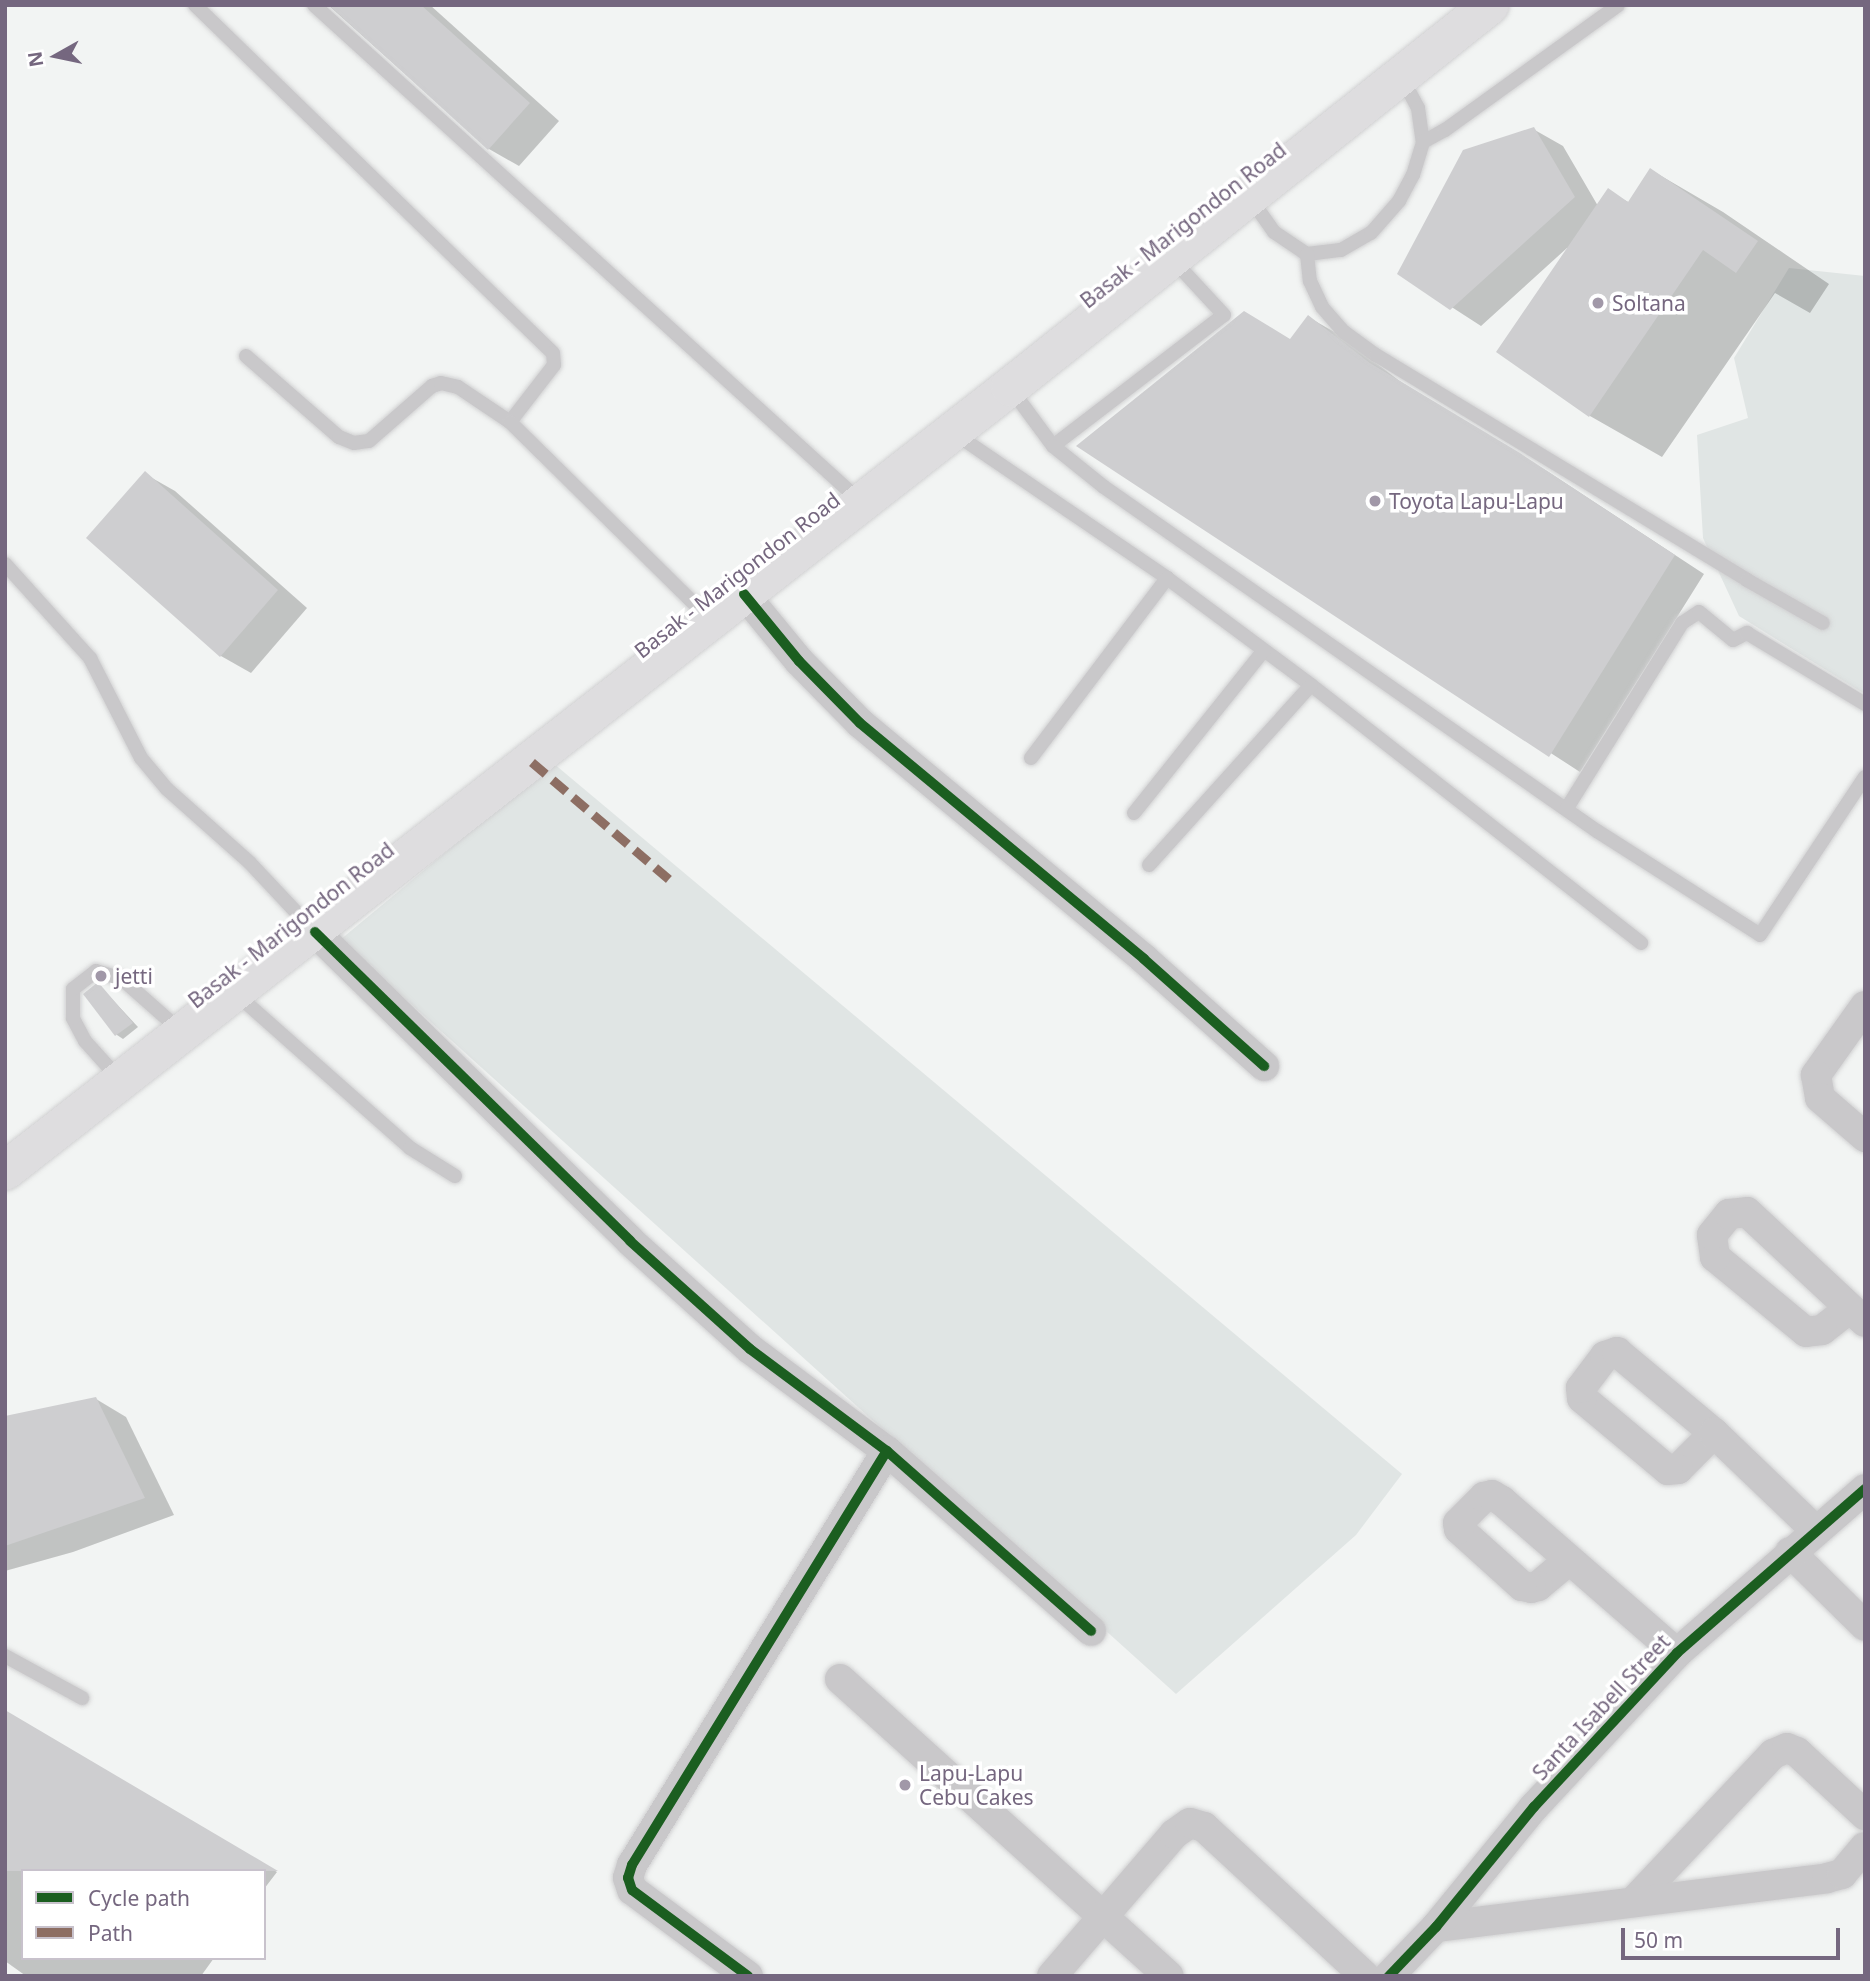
<!DOCTYPE html>
<html>
<head>
<meta charset="utf-8">
<style>
  body { margin:0 }
  #map { position:relative; width:1870px; height:1981px; overflow:hidden; background:#f2f4f3; font-family:"Noto Sans",sans-serif }
  div>[style] { position:absolute }
  .green>* { inset:0; background:#e0e5e4 }
  .shadow>* { inset:0; background:#0003 }
  .building>* { inset:0; background:#ceced0 }
  .roads { filter:drop-shadow(0 0 2px #d1d1d2) drop-shadow(0 0 2px #d1d1d2) }
  .lane>* { height:14px; margin:-7px; padding:0 7px; transform-origin:7px; border-radius:7px; background:#c9c8ca }
  .street>* { height:30px; margin:-15px; padding:0 15px; transform-origin:15px; border-radius:15px; background:#c9c8ca }
  .primary>* { height:38px; margin:-19px; padding:0 19px; transform-origin:19px; border-radius:19px; background:#dedddf }
  .quiet>* { height:9px; margin-top:-4.5px; transform-origin:0; background:repeating-linear-gradient(90deg,#8d6e63 0 18px,transparent 0 27px) }
  .cycleway>* { height:10px; margin:-5px; padding:0 5px; transform-origin:5px; border-radius:5px; background:#1b5e20 }
  .dots>* { width:19px; height:19px; translate:-50% -50%; box-sizing:border-box; border:4px solid #fff; border-radius:50% }
  span { translate:-50% -50%; white-space:nowrap; text-align:center; line-height:1.15; -webkit-text-stroke:7px #fff; paint-order:stroke }
  .street-label { font-size:21px; color:#75677f }
  .poi-label { font-size:21px; color:#75677f }
  .left { translate:0 -50%; text-align:left }
  .frame { position:absolute; inset:0; border:7px solid #75677f; pointer-events:none }
  .legend { position:absolute; left:21px; top:1869px; width:245px; height:91px; box-sizing:border-box; background:#fff; border:2px solid #c8c2cc; margin:0; padding:9px 12px; list-style:none; font-size:21px; color:#75677f }
  .legend li { display:flex; align-items:center; gap:14px; height:35px }
  .legend b { width:35px; border:2px solid #c8c2cc }
  .north { position:absolute; left:21px; top:21px; width:70px; height:70px; -webkit-text-stroke:5px #fff; paint-order:stroke; rotate:261deg; font-size:19px; font-weight:700; line-height:28px; text-align:center; color:#75677f }
  .north::after { content:''; display:block; margin:auto; width:24px; height:32px; background:#75677f; clip-path:polygon(50% 0,100% 100%,50% 72%,0 100%) }
  .scale { position:absolute; left:1621px; top:1928px; width:219px; height:32px; box-sizing:border-box; border:4px solid #75677f; border-top:0; padding-left:9px; font-size:21px; line-height:24px; white-space:nowrap; color:#75677f; -webkit-text-stroke:5px #fff; paint-order:stroke }
</style>
</head>
<body>
<div id="map">
  <div class="green">
    <div style="clip-path:polygon(1789px 268px,1865px 276px,1865px 694px,1739px 616px,1703px 538px,1697px 435px,1748px 418px,1734px 358px)"></div>
    <div style="clip-path:polygon(553px 763px,1402px 1474px,1356px 1535px,1176px 1694px,340px 940px)"></div>
  </div>
  <div class="shadow">
    <div style="clip-path:polygon(328px 5px,430px 5px,559px 121px,519px 166px,489px 149px)"></div>
    <div style="clip-path:polygon(1533px 129px,1563px 146px,1598px 206px,1608px 191px,1630px 203px,1651px 170px,1723px 212px,1829px 284px,1810px 313px,1775px 293px,1662px 457px,1590px 416px,1567px 248px,1481px 326px,1399px 273px)"></div>
    <div style="clip-path:polygon(1308px 317px,1338px 334px,1401px 382px,1550px 473px,1704px 574px,1580px 772px,1078px 446px,1291px 341px)"></div>
    <div style="clip-path:polygon(145px 474px,175px 491px,307px 608px,251px 673px,221px 656px)"></div>
    <div style="clip-path:polygon(98px 984px,138px 1027px,123px 1039px,117px 1035px)"></div>
    <div style="clip-path:polygon(96px 1399px,126px 1417px,174px 1515px,73px 1552px,5px 1571px,5px 1418px)"></div>
    <div style="clip-path:polygon(5px 1711px,277px 1872px,264px 1889px,264px 1871px,23px 1871px,23px 1958px,214px 1958px,201px 1976px,26px 1976px,5px 1961px)"></div>
  </div>
  <div class="building">
    <div style="clip-path:polygon(329px 5px,421px 5px,530px 103px,488px 150px)"></div>
    <div style="clip-path:polygon(1534px 127px,1575px 197px,1450px 310px,1397px 274px,1463px 150px)"></div>
    <div style="clip-path:polygon(1650px 168px,1758px 241px,1736px 273px,1703px 250px,1589px 417px,1496px 352px,1608px 188px,1628px 202px)"></div>
    <div style="clip-path:polygon(1244px 311px,1290px 339px,1308px 315px,1370px 363px,1520px 453px,1675px 555px,1549px 757px,1076px 446px)"></div>
    <div style="clip-path:polygon(145px 471px,278px 590px,220px 657px,86px 538px)"></div>
    <div style="clip-path:polygon(98px 982px,133px 1023px,115px 1036px,83px 994px)"></div>
    <div style="clip-path:polygon(96px 1397px,145px 1498px,5px 1546px,5px 1416px)"></div>
    <div style="clip-path:polygon(5px 1710px,278px 1871px,5px 1871px)"></div>
  </div>
  <div class="roads">
    <div class="lane">
      <div style="left:195px;top:5px;width:499px;rotate:44.2deg"></div>
      <div style="left:553px;top:353px;width:12px;rotate:85deg"></div>
      <div style="left:554px;top:365px;width:72px;rotate:127.7deg"></div>
      <div style="left:314px;top:5px;width:738px;rotate:42.25deg"></div>
      <div style="left:1402px;top:78px;width:34px;rotate:62deg"></div>
      <div style="left:1418px;top:108px;width:34px;rotate:82deg"></div>
      <div style="left:1250px;top:198px;width:42px;rotate:54.8deg"></div>
      <div style="left:1274px;top:232px;width:40px;rotate:34deg"></div>
      <div style="left:1307px;top:254px;width:34px;rotate:-7deg"></div>
      <div style="left:1341px;top:250px;width:34px;rotate:-30deg"></div>
      <div style="left:1371px;top:233px;width:43px;rotate:-48.8deg"></div>
      <div style="left:1399px;top:201px;width:30px;rotate:-62deg"></div>
      <div style="left:1413px;top:175px;width:34px;rotate:-73deg"></div>
      <div style="left:1423px;top:142px;width:25px;rotate:-29deg"></div>
      <div style="left:1445px;top:130px;width:213px;rotate:-35.8deg"></div>
      <div style="left:1307px;top:254px;width:27px;rotate:84deg"></div>
      <div style="left:1310px;top:281px;width:29px;rotate:65deg"></div>
      <div style="left:1322px;top:307px;width:33px;rotate:49deg"></div>
      <div style="left:1344px;top:332px;width:39px;rotate:36deg"></div>
      <div style="left:1376px;top:355px;width:434px;rotate:31.2deg"></div>
      <div style="left:1747px;top:580px;width:87px;rotate:29.5deg"></div>
      <div style="left:246px;top:356px;width:123px;rotate:41.1deg"></div>
      <div style="left:339px;top:437px;width:16px;rotate:22deg"></div>
      <div style="left:354px;top:443px;width:15px;rotate:-8deg"></div>
      <div style="left:369px;top:441px;width:84px;rotate:-41.1deg"></div>
      <div style="left:432px;top:386px;width:9px;rotate:-18deg"></div>
      <div style="left:441px;top:383px;width:17px;rotate:13deg"></div>
      <div style="left:458px;top:387px;width:63px;rotate:33.9deg"></div>
      <div style="left:510px;top:422px;width:282px;rotate:44.6deg"></div>
      <div style="left:1011px;top:389px;width:71px;rotate:53.6deg"></div>
      <div style="left:1053px;top:446px;width:215px;rotate:-37.5deg"></div>
      <div style="left:1224px;top:315px;width:75px;rotate:-132.8deg"></div>
      <div style="left:954px;top:433px;width:258px;rotate:34.2deg"></div>
      <div style="left:1167px;top:578px;width:179px;rotate:36.6deg"></div>
      <div style="left:1311px;top:685px;width:419px;rotate:38deg"></div>
      <div style="left:1053px;top:446px;width:65px;rotate:38.8deg"></div>
      <div style="left:1104px;top:487px;width:601px;rotate:34.91deg"></div>
      <div style="left:1597px;top:831px;width:193px;rotate:32.5deg"></div>
      <div style="left:1760px;top:935px;width:190px;rotate:-56.4deg"></div>
      <div style="left:5px;top:564px;width:127px;rotate:47.9deg"></div>
      <div style="left:90px;top:658px;width:112px;rotate:63deg"></div>
      <div style="left:141px;top:758px;width:40px;rotate:50deg"></div>
      <div style="left:167px;top:789px;width:111px;rotate:41.7deg"></div>
      <div style="left:250px;top:863px;width:91px;rotate:46.8deg"></div>
      <div style="left:1031px;top:758px;width:226px;rotate:-52.9deg"></div>
      <div style="left:1567px;top:808px;width:218px;rotate:-58.1deg"></div>
      <div style="left:1682px;top:623px;width:20px;rotate:-33deg"></div>
      <div style="left:1699px;top:612px;width:44px;rotate:39.5deg"></div>
      <div style="left:1733px;top:640px;width:16px;rotate:-27deg"></div>
      <div style="left:1747px;top:633px;width:138px;rotate:31deg"></div>
      <div style="left:1134px;top:813px;width:208px;rotate:-51.4deg"></div>
      <div style="left:1149px;top:865px;width:242px;rotate:-48deg"></div>
      <div style="left:235px;top:993px;width:234px;rotate:41.5deg"></div>
      <div style="left:410px;top:1148px;width:53px;rotate:31.9deg"></div>
      <div style="left:121px;top:1081px;width:54px;rotate:-132deg"></div>
      <div style="left:85px;top:1041px;width:26px;rotate:-118deg"></div>
      <div style="left:73px;top:1018px;width:29px;rotate:-90deg"></div>
      <div style="left:73px;top:989px;width:29px;rotate:-38deg"></div>
      <div style="left:96px;top:971px;width:27px;rotate:17deg"></div>
      <div style="left:122px;top:979px;width:80px;rotate:41.5deg"></div>
      <div style="left:5px;top:1656px;width:88px;rotate:28.6deg"></div>
    </div>
    <div class="street">
      <div style="left:744px;top:594px;width:87px;rotate:50.6deg"></div>
      <div style="left:799px;top:661px;width:87px;rotate:45.5deg"></div>
      <div style="left:860px;top:723px;width:369px;rotate:39.7deg"></div>
      <div style="left:1144px;top:959px;width:161px;rotate:41.7deg"></div>
      <div style="left:315px;top:932px;width:441px;rotate:44.4deg"></div>
      <div style="left:630px;top:1241px;width:161px;rotate:42deg"></div>
      <div style="left:750px;top:1349px;width:171px;rotate:36.7deg"></div>
      <div style="left:887px;top:1451px;width:272px;rotate:41.4deg"></div>
      <div style="left:1865px;top:1006px;width:85px;rotate:125.4deg"></div>
      <div style="left:1816px;top:1075px;width:23px;rotate:80deg"></div>
      <div style="left:1820px;top:1098px;width:60px;rotate:40.9deg"></div>
      <div style="left:1849px;top:1309px;width:34px;rotate:142deg"></div>
      <div style="left:1822px;top:1330px;width:16px;rotate:173deg"></div>
      <div style="left:1806px;top:1332px;width:118px;rotate:-140.5deg"></div>
      <div style="left:1715px;top:1257px;width:22px;rotate:-98deg"></div>
      <div style="left:1712px;top:1235px;width:27px;rotate:-51deg"></div>
      <div style="left:1729px;top:1214px;width:18px;rotate:-6deg"></div>
      <div style="left:1747px;top:1212px;width:161px;rotate:43deg"></div>
      <div style="left:1714px;top:1433px;width:51px;rotate:135deg"></div>
      <div style="left:1678px;top:1469px;width:10px;rotate:174deg"></div>
      <div style="left:1668px;top:1470px;width:112px;rotate:-140.1deg"></div>
      <div style="left:1582px;top:1398px;width:10px;rotate:-96deg"></div>
      <div style="left:1581px;top:1388px;width:40px;rotate:-53deg"></div>
      <div style="left:1605px;top:1356px;width:13px;rotate:-18deg"></div>
      <div style="left:1617px;top:1352px;width:126px;rotate:39.9deg"></div>
      <div style="left:1714px;top:1433px;width:140px;rotate:43.8deg"></div>
      <div style="left:1790px;top:1552px;width:105px;rotate:44.6deg"></div>
      <div style="left:1568px;top:1561px;width:39px;rotate:140deg"></div>
      <div style="left:1538px;top:1586px;width:7px;rotate:164deg"></div>
      <div style="left:1531px;top:1588px;width:9px;rotate:-167deg"></div>
      <div style="left:1522px;top:1586px;width:85px;rotate:-137.9deg"></div>
      <div style="left:1459px;top:1529px;width:6px;rotate:-99deg"></div>
      <div style="left:1458px;top:1523px;width:37px;rotate:-45deg"></div>
      <div style="left:1484px;top:1497px;width:8px;rotate:-14deg"></div>
      <div style="left:1492px;top:1495px;width:12px;rotate:31deg"></div>
      <div style="left:1502px;top:1501px;width:232px;rotate:41deg"></div>
      <div style="left:840px;top:1679px;width:443px;rotate:42.1deg"></div>
      <div style="left:1633px;top:1902px;width:204px;rotate:-46.6deg"></div>
      <div style="left:1773px;top:1754px;width:15px;rotate:-23deg"></div>
      <div style="left:1787px;top:1748px;width:11px;rotate:22deg"></div>
      <div style="left:1797px;top:1752px;width:93px;rotate:42.8deg"></div>
      <div style="left:1436px;top:1927px;width:394px;rotate:-7.1deg"></div>
      <div style="left:1827px;top:1878px;width:16px;rotate:-15deg"></div>
      <div style="left:1842px;top:1874px;width:35px;rotate:-50deg"></div>
      <div style="left:748px;top:1976px;width:144px;rotate:-143.4deg"></div>
      <div style="left:632px;top:1890px;width:13px;rotate:-108deg"></div>
      <div style="left:628px;top:1878px;width:14px;rotate:-73deg"></div>
      <div style="left:632px;top:1865px;width:486px;rotate:-58.4deg"></div>
      <div style="left:1052px;top:1976px;width:187px;rotate:-49.3deg"></div>
      <div style="left:1174px;top:1834px;width:19px;rotate:-35deg"></div>
      <div style="left:1190px;top:1823px;width:15px;rotate:16deg"></div>
      <div style="left:1204px;top:1827px;width:219px;rotate:42.8deg"></div>
      <div style="left:1389px;top:1976px;width:68px;rotate:-46.2deg"></div>
      <div style="left:1436px;top:1927px;width:155px;rotate:-50.8deg"></div>
      <div style="left:1534px;top:1807px;width:210px;rotate:-47.1deg"></div>
      <div style="left:1677px;top:1653px;width:249px;rotate:-41.1deg"></div>
    </div>
    <div class="primary">
      <div style="left:5px;top:1171px;width:1275px;rotate:-37.96deg"></div>
      <div style="left:1010px;top:387px;width:613px;rotate:-38.51deg"></div>
    </div>
  </div>
  <div class="quiet">
    <div style="left:532px;top:762px;width:189px;rotate:40.5deg"></div>
  </div>
  <div class="cycleway">
    <div style="left:744px;top:594px;width:87px;rotate:50.6deg"></div>
    <div style="left:799px;top:661px;width:87px;rotate:45.5deg"></div>
    <div style="left:860px;top:723px;width:369px;rotate:39.7deg"></div>
    <div style="left:1144px;top:959px;width:161px;rotate:41.7deg"></div>
    <div style="left:315px;top:932px;width:441px;rotate:44.4deg"></div>
    <div style="left:630px;top:1241px;width:161px;rotate:42deg"></div>
    <div style="left:750px;top:1349px;width:171px;rotate:36.7deg"></div>
    <div style="left:887px;top:1451px;width:272px;rotate:41.4deg"></div>
    <div style="left:748px;top:1976px;width:144px;rotate:-143.4deg"></div>
    <div style="left:632px;top:1890px;width:13px;rotate:-108deg"></div>
    <div style="left:628px;top:1878px;width:14px;rotate:-73deg"></div>
    <div style="left:632px;top:1865px;width:486px;rotate:-58.4deg"></div>
    <div style="left:1389px;top:1976px;width:68px;rotate:-46.2deg"></div>
    <div style="left:1436px;top:1927px;width:155px;rotate:-50.8deg"></div>
    <div style="left:1534px;top:1807px;width:210px;rotate:-47.1deg"></div>
    <div style="left:1677px;top:1653px;width:249px;rotate:-41.1deg"></div>
  </div>
  <div class="dots">
    <div style="left:1598px;top:303px;background:#a198a8"></div>
    <div style="left:1375px;top:501px;background:#a198a8"></div>
    <div style="left:101px;top:976px;background:#a198a8"></div>
    <div style="left:905px;top:1785px;background:#a198a8"></div>
  </div>
  <div class="street-label">
    <span style="left:1183px;top:225px;rotate:-38deg">Basak - Marigondon Road</span>
    <span style="left:737px;top:575px;rotate:-38deg">Basak - Marigondon Road</span>
    <span style="left:291px;top:925px;rotate:-38deg">Basak - Marigondon Road</span>
    <span style="left:1601px;top:1707px;rotate:-47deg">Santa Isabell Street</span>
  </div>
  <div class="poi-label">
    <span class="left" style="left:1612px;top:303px">Soltana</span>
    <span class="left" style="left:1389px;top:501px">Toyota Lapu-Lapu</span>
    <span class="left" style="left:115px;top:976px">jetti</span>
    <span class="left" style="left:919px;top:1785px">Lapu-Lapu<br>Cebu Cakes</span>
  </div>
  <div class="frame"></div>
  <ul class="legend">
  <li><b style="height:9px;background:#1b5e20"></b>Cycle path</li>
  <li><b style="height:9px;background:#8d6e63"></b>Path</li>
  </ul>
  <div class="north">N</div>
  <div class="scale">50 m</div>
</div>
</body>
</html>
